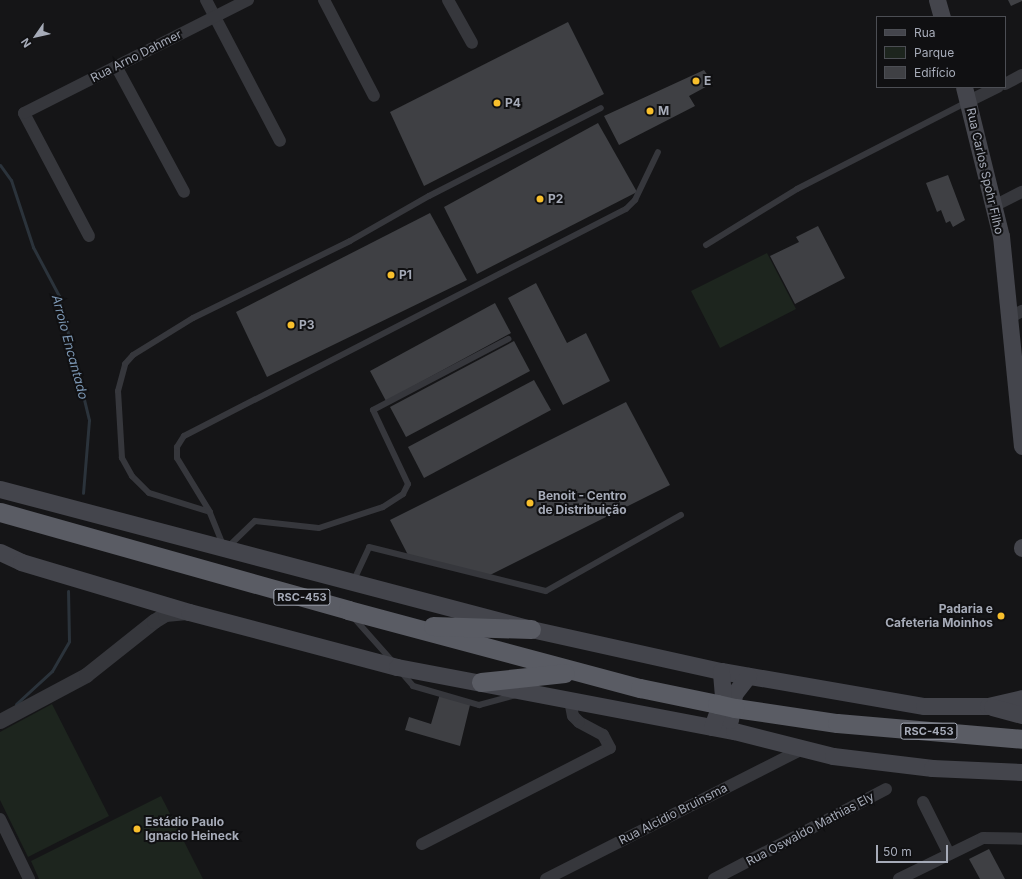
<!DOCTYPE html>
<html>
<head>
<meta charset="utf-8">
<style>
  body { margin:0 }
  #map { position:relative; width:1022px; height:879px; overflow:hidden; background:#151517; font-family:Inter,sans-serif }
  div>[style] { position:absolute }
  .green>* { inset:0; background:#1d251e }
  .stream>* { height:3px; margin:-1.5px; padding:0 1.5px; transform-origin:1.5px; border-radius:1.5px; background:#2b333b }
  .building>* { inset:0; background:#3f4044 }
  .service>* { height:6px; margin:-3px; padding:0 3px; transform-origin:3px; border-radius:3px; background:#36373c }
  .minor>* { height:12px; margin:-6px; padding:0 6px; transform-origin:6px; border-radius:6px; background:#36373c }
  .tertiary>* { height:15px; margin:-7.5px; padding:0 7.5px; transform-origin:7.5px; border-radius:7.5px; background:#36373c }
  .secondary>* { height:17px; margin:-8.5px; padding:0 8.5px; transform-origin:8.5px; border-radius:8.5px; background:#44454c }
  .trunk>* { height:19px; margin:-9.5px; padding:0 9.5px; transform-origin:9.5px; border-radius:9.5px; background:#5a5c64 }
  .trunk-bridge>* { height:19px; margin:-9.5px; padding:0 9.5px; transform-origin:9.5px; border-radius:9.5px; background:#5a5c64 }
  .dots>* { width:11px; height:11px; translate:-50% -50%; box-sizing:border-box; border:2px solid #101012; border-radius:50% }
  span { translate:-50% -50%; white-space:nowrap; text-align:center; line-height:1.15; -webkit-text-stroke:4px #101012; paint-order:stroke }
  .shield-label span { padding:1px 3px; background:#101012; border:1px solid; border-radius:3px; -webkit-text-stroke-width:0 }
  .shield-label { font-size:11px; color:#a6abb8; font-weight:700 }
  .street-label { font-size:12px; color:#a6abb8 }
  .poi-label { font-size:12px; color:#a6abb8; font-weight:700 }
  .left { translate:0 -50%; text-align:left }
  .right { translate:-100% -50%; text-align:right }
  .water-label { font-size:13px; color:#7c97b4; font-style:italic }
  .legend { position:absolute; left:876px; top:16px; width:130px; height:72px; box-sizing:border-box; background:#101012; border:1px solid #4c4e54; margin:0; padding:5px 7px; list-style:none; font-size:12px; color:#a6abb8 }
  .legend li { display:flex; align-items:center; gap:8px; height:20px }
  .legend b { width:20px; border:1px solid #4c4e54 }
  .north { position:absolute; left:16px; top:16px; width:40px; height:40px; -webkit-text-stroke:3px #101012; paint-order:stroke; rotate:236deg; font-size:11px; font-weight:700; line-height:16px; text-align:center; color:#a6abb8 }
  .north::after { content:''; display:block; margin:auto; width:14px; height:18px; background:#a6abb8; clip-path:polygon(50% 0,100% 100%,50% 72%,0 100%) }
  .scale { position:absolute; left:876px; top:845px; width:72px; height:18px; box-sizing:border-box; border:2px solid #a6abb8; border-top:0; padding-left:5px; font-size:12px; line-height:14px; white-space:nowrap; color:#a6abb8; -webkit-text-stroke:3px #101012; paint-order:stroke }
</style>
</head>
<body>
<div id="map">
  <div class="green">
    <div style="clip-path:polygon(767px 253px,796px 309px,720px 348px,691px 291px)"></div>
    <div style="clip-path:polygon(52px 704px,109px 816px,28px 857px,0 800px,0 732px)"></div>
    <div style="clip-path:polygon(161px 796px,203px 879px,39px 879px,31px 861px)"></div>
  </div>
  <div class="stream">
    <div style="left:0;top:165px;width:19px;rotate:54deg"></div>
    <div style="left:11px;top:180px;width:71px;rotate:71.8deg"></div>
    <div style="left:33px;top:247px;width:55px;rotate:62deg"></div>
    <div style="left:59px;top:296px;width:128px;rotate:76.4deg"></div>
    <div style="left:89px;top:420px;width:73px;rotate:94.7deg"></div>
    <div style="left:16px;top:704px;width:49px;rotate:-42.5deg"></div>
    <div style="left:52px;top:671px;width:34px;rotate:-60deg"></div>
    <div style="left:69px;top:641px;width:50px;rotate:-91.1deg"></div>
  </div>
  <div class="building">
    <div style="clip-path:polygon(1008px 0,1022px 0,1022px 1px,1011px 6px)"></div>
    <div style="clip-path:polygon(568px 22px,604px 94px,424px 186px,390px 112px)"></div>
    <div style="clip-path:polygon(704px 70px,713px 83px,689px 96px,695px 106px,619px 145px,604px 116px)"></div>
    <div style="clip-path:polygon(598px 123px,637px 192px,477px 274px,444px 207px)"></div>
    <div style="clip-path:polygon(948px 175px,965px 220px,953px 227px,950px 221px,946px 223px,941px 210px,937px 212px,926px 183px)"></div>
    <div style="clip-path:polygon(430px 213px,467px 280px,267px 377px,236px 312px)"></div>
    <div style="clip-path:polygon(818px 226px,845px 278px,795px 304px,770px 256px,799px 242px,796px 237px)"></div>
    <div style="clip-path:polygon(536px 283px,567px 343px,586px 333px,610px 381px,563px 405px,508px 298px)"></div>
    <div style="clip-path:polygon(495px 303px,511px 333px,386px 401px,370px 371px)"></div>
    <div style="clip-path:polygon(514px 341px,530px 371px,406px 437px,390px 407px)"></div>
    <div style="clip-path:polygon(534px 380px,551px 410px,424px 478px,408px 447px)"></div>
    <div style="clip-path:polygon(626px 402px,670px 485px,490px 575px,408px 555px,390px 520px)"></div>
    <div style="clip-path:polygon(440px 694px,470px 705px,460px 746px,405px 730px,409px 717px,431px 724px)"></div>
    <div style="clip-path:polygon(989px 849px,1005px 879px,980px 879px,969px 859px)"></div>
  </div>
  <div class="service">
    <div style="left:706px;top:245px;width:107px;rotate:-31.6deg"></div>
    <div style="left:797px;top:189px;width:191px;rotate:-27.1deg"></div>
    <div style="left:210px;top:512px;width:64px;rotate:-162.7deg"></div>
    <div style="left:149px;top:493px;width:24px;rotate:-135deg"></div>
    <div style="left:132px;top:476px;width:21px;rotate:-119deg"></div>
    <div style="left:122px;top:458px;width:67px;rotate:-93.4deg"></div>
    <div style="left:118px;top:391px;width:28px;rotate:-75deg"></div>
    <div style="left:125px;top:364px;width:12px;rotate:-48deg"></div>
    <div style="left:133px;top:355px;width:70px;rotate:-31.7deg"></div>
    <div style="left:193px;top:318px;width:175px;rotate:-26.1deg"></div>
    <div style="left:350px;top:241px;width:91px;rotate:-29.7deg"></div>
    <div style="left:429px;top:196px;width:193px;rotate:-27.1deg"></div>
    <div style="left:223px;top:545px;width:35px;rotate:-112deg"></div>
    <div style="left:210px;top:512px;width:63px;rotate:-121.4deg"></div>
    <div style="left:177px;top:458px;width:11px;rotate:-90deg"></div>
    <div style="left:177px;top:447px;width:13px;rotate:-58deg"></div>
    <div style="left:184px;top:436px;width:497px;rotate:-27.2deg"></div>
    <div style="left:626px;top:209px;width:13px;rotate:-45deg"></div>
    <div style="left:635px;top:200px;width:53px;rotate:-64.4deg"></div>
    <div style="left:229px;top:546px;width:36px;rotate:-44deg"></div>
    <div style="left:255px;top:521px;width:64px;rotate:6.2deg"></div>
    <div style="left:319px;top:528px;width:67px;rotate:-18.2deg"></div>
    <div style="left:383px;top:507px;width:24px;rotate:-33deg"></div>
    <div style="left:403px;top:494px;width:11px;rotate:-63deg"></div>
    <div style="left:408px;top:484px;width:82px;rotate:-115.3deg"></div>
    <div style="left:373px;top:410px;width:153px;rotate:-27.7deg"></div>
    <div style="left:353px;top:582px;width:38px;rotate:-65deg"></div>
    <div style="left:369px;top:547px;width:182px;rotate:14deg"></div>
    <div style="left:546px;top:591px;width:155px;rotate:-29.4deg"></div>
    <div style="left:354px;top:618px;width:59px;rotate:48.4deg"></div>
    <div style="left:401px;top:672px;width:18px;rotate:49deg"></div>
    <div style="left:413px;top:686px;width:69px;rotate:16.1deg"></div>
    <div style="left:479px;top:705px;width:39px;rotate:-15deg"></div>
  </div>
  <div class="minor">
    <div style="left:206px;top:0;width:159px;rotate:62.3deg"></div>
    <div style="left:324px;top:0;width:108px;rotate:62.5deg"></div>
    <div style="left:448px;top:0;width:49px;rotate:60.8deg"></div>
    <div style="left:116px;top:66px;width:143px;rotate:61.6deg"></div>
    <div style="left:1005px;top:84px;width:19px;rotate:-28deg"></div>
    <div style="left:969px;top:101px;width:32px;rotate:-26deg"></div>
    <div style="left:996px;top:205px;width:29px;rotate:-27deg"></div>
    <div style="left:89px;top:236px;width:139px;rotate:-117.9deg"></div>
    <div style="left:24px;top:113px;width:251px;rotate:-26.8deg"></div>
    <div style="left:1011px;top:317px;width:13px;rotate:-29deg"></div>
    <div style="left:923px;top:802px;width:58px;rotate:63.4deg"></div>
    <div style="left:0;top:819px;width:67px;rotate:64.2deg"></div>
    <div style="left:422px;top:844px;width:211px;rotate:-27.1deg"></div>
    <div style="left:610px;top:748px;width:15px;rotate:-118deg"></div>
    <div style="left:603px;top:735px;width:27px;rotate:-152deg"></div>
    <div style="left:579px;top:722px;width:8px;rotate:-135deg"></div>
    <div style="left:573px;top:716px;width:16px;rotate:-101deg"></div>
    <div style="left:546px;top:879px;width:285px;rotate:-26.9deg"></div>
    <div style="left:714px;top:879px;width:194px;rotate:-27.6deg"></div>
    <div style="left:899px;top:879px;width:93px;rotate:-26deg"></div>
    <div style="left:983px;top:838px;width:39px;rotate:1deg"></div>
  </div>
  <div class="tertiary">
    <div style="left:0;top:721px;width:98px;rotate:-28.1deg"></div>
    <div style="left:86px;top:675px;width:87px;rotate:-38.5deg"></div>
    <div style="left:154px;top:621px;width:13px;rotate:-32deg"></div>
    <div style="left:165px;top:614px;width:22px;rotate:-5deg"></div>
  </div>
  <div class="secondary">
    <div style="left:937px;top:0;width:18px;rotate:74deg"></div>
    <div style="left:964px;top:87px;width:154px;rotate:76.1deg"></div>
    <div style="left:1001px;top:236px;width:211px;rotate:84.3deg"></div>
    <div style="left:0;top:489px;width:549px;rotate:14.77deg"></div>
    <div style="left:531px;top:629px;width:195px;rotate:12.5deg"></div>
    <div style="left:721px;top:671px;width:206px;rotate:9.8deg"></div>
    <div style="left:924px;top:706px;width:64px"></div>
    <div style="left:988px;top:706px;width:35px;rotate:-13deg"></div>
    <div style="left:1022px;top:547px;width:1px;rotate:90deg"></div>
    <div style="left:0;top:552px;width:23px;rotate:25deg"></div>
    <div style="left:21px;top:562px;width:175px;rotate:16.6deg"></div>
    <div style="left:189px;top:612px;width:215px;rotate:14.8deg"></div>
    <div style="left:397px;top:667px;width:343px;rotate:10.8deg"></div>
    <div style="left:734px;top:731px;width:102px;rotate:14.2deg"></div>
    <div style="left:833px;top:756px;width:100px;rotate:6.9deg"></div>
    <div style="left:932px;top:768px;width:90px;rotate:2.5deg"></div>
    <div style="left:992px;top:707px;width:31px;rotate:15deg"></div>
    <div style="left:730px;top:720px;width:26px;rotate:-81deg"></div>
    <div style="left:734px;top:694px;width:23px;rotate:-52deg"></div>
    <div style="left:712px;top:727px;width:33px;rotate:-70deg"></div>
    <div style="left:723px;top:696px;width:25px;rotate:-95deg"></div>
  </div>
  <div class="trunk">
    <div style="left:0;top:512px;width:362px;rotate:15.7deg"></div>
    <div style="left:348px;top:610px;width:302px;rotate:15deg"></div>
    <div style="left:640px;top:688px;width:79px;rotate:11.7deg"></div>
    <div style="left:433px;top:626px;width:98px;rotate:1.8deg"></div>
    <div style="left:481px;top:682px;width:84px;rotate:-6.1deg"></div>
    <div style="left:735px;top:708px;width:103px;rotate:8.4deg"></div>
    <div style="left:837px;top:723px;width:186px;rotate:4.9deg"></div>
  </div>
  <div class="trunk-bridge">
    <div style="left:717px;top:704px;width:18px;rotate:13deg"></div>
  </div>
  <div class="dots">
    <div style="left:696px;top:81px;background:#f8bf2c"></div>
    <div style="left:497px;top:103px;background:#f8bf2c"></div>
    <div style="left:650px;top:111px;background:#f8bf2c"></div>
    <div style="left:540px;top:199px;background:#f8bf2c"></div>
    <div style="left:391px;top:275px;background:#f8bf2c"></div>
    <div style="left:291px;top:325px;background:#f8bf2c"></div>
    <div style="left:530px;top:503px;background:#f8bf2c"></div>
    <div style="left:1001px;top:616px;background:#f8bf2c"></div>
    <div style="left:137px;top:829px;background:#f8bf2c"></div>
  </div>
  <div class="shield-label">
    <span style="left:302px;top:597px">RSC-453</span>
    <span style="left:929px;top:731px">RSC-453</span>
  </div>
  <div class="street-label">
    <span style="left:136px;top:56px;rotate:-27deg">Rua Arno Dahmer</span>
    <span style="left:985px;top:171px;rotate:77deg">Rua Carlos Spohr Filho</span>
    <span style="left:673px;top:814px;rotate:-27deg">Rua Alcidio Bruinsma</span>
    <span style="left:810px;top:829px;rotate:-28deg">Rua Oswaldo Mathias Ely</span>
  </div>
  <div class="poi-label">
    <span class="left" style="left:704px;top:81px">E</span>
    <span class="left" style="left:505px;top:103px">P4</span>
    <span class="left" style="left:658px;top:111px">M</span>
    <span class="left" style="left:548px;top:199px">P2</span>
    <span class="left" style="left:399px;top:275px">P1</span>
    <span class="left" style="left:299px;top:325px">P3</span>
    <span class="left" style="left:538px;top:503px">Benoit - Centro<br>de Distribuição</span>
    <span class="right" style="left:993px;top:616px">Padaria e<br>Cafeteria Moinhos</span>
    <span class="left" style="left:145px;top:829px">Estádio Paulo<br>Ignacio Heineck</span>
  </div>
  <div class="water-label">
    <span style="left:70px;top:347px;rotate:75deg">Arroio Encantado</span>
  </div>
  <ul class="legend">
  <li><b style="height:5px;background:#44454c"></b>Rua</li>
  <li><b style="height:11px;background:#1d251e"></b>Parque</li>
  <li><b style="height:11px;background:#3f4044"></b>Edifício</li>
  </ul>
  <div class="north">N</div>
  <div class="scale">50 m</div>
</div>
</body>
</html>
